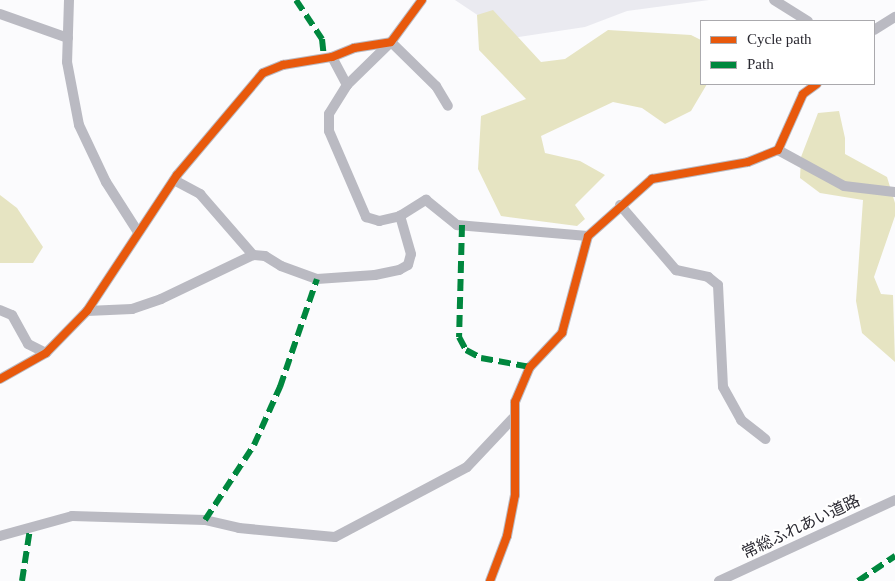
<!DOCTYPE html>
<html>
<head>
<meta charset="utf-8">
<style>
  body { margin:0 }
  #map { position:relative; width:895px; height:581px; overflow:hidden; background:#fbfbfd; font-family:"Times New Roman","Noto Sans JP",serif }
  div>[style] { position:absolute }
  .built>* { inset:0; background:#eaeaf0 }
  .green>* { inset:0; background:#e6e4c2 }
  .minor>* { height:10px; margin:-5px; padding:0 5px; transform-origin:5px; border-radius:5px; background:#babac2 }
  .quiet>* { height:6px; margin-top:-3px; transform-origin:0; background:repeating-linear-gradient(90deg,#00873e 0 12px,transparent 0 18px) }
  .cycleway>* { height:8px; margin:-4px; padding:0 4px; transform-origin:4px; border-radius:4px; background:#e8590c }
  span { translate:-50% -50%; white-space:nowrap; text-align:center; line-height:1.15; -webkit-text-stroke:4px #fff; paint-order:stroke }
  .street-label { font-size:16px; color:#2a2931 }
  .legend { position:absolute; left:700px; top:20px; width:175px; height:65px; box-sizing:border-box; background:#fff; border:1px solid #aaa9ad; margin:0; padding:6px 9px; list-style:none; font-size:15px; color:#2a2931 }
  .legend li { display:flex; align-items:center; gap:10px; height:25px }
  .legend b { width:25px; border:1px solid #aaa9ad }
</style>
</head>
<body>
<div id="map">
  <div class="built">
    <div style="clip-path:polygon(455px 0,709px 0,627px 11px,585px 27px,512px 38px)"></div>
  </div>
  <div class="green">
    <div style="clip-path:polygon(493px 10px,541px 62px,565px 59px,608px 30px,691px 35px,701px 40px,701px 84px,707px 84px,691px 111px,665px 124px,642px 108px,613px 102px,541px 136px,545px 153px,580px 161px,605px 175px,575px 205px,585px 219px,577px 226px,501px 216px,478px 169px,481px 116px,526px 99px,479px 50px,477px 15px)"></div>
    <div style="clip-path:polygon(839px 111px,845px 138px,845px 154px,887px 177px,895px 203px,895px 216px,874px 277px,881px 294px,893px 295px,895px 362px,862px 333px,856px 301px,863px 200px,820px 193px,800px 178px,801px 157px,818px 113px)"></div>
    <div style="clip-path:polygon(0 195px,17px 208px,43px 247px,33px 263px,0 263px)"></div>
  </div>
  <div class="minor">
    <div style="left:69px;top:0;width:62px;rotate:91.8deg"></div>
    <div style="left:67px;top:62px;width:64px;rotate:79.2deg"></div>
    <div style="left:79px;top:125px;width:63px;rotate:64.7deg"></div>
    <div style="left:106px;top:182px;width:59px;rotate:57.4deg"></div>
    <div style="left:774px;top:0;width:40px;rotate:32deg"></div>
    <div style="left:0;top:14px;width:72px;rotate:19.4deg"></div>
    <div style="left:874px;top:30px;width:25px;rotate:-32deg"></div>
    <div style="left:332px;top:57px;width:32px;rotate:62deg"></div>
    <div style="left:347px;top:85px;width:34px;rotate:122deg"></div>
    <div style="left:329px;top:114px;width:17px;rotate:90deg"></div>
    <div style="left:329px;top:131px;width:94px;rotate:66.7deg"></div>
    <div style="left:366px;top:217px;width:14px;rotate:17deg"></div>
    <div style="left:379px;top:221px;width:22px;rotate:-13deg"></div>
    <div style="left:400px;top:216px;width:31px;rotate:-32deg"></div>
    <div style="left:426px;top:200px;width:40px;rotate:39deg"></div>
    <div style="left:457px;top:225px;width:131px;rotate:4.8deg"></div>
    <div style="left:347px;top:85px;width:62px;rotate:-44.3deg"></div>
    <div style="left:391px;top:42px;width:63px;rotate:44.4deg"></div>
    <div style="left:436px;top:86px;width:23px;rotate:59deg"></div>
    <div style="left:778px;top:150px;width:75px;rotate:28.6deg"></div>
    <div style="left:844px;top:186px;width:51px;rotate:6.7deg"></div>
    <div style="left:174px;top:180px;width:30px;rotate:28deg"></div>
    <div style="left:200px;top:194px;width:81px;rotate:49deg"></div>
    <div style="left:620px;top:205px;width:86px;rotate:49.3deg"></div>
    <div style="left:676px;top:270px;width:33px;rotate:12deg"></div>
    <div style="left:708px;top:277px;width:13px;rotate:39deg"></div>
    <div style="left:718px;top:285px;width:102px;rotate:87.2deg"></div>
    <div style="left:723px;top:387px;width:38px;rotate:61deg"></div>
    <div style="left:741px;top:420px;width:31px;rotate:38deg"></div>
    <div style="left:0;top:310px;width:13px;rotate:23deg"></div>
    <div style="left:12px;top:315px;width:33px;rotate:61deg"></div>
    <div style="left:28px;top:344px;width:20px;rotate:27deg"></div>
    <div style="left:87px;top:311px;width:45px;rotate:-2.5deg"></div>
    <div style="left:132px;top:309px;width:31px;rotate:-19deg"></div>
    <div style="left:161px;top:299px;width:102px;rotate:-25.6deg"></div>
    <div style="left:253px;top:255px;width:12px;rotate:5deg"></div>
    <div style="left:265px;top:256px;width:19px;rotate:32deg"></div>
    <div style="left:281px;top:266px;width:38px;rotate:20deg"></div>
    <div style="left:317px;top:279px;width:58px;rotate:-3.9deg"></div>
    <div style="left:375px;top:275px;width:25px;rotate:-12deg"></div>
    <div style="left:399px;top:270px;width:10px;rotate:-29deg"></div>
    <div style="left:408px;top:265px;width:11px;rotate:-75deg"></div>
    <div style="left:411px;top:254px;width:40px;rotate:-106deg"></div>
    <div style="left:0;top:379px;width:53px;rotate:-29.5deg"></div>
    <div style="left:46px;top:353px;width:59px;rotate:-45.7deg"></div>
    <div style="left:87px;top:311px;width:163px;rotate:-56.5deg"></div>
    <div style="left:177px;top:175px;width:133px;rotate:-49.9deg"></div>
    <div style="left:263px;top:73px;width:22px;rotate:-22deg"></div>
    <div style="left:283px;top:65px;width:50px;rotate:-9.3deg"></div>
    <div style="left:332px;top:57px;width:24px;rotate:-22deg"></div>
    <div style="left:354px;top:48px;width:37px;rotate:-9deg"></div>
    <div style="left:391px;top:42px;width:52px;rotate:-53.6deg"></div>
    <div style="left:0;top:536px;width:75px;rotate:-15.5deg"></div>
    <div style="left:72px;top:516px;width:133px;rotate:1.7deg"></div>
    <div style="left:205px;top:520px;width:35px;rotate:13deg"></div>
    <div style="left:239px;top:528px;width:96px;rotate:5.4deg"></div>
    <div style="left:335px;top:537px;width:149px;rotate:-27.9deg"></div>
    <div style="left:467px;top:467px;width:70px;rotate:-46.7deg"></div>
    <div style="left:490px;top:581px;width:48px;rotate:-69.3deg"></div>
    <div style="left:507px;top:536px;width:42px;rotate:-79deg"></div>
    <div style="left:515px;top:495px;width:93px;rotate:-90deg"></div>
    <div style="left:515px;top:402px;width:38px;rotate:-67deg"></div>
    <div style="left:530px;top:367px;width:47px;rotate:-46.7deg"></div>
    <div style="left:562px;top:333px;width:100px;rotate:-75deg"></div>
    <div style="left:588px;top:236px;width:86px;rotate:-41.7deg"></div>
    <div style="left:652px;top:179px;width:97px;rotate:-10deg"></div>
    <div style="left:748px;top:162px;width:32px;rotate:-22deg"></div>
    <div style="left:778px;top:150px;width:61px;rotate:-65.9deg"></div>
    <div style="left:803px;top:94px;width:17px;rotate:-36deg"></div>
    <div style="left:719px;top:581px;width:194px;rotate:-24.7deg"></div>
  </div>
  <div class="quiet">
    <div style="left:296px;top:0;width:47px;rotate:56.3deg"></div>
    <div style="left:322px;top:39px;width:18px;rotate:84deg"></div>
    <div style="left:462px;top:225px;width:112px;rotate:91.5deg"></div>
    <div style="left:459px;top:337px;width:15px;rotate:62deg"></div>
    <div style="left:466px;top:350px;width:17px;rotate:28deg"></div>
    <div style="left:481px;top:358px;width:50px;rotate:10.4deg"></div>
    <div style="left:205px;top:520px;width:90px;rotate:-56.8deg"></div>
    <div style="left:254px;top:445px;width:64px;rotate:-65.9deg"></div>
    <div style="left:280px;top:387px;width:114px;rotate:-71.1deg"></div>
    <div style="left:22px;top:581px;width:53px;rotate:-81.3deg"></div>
    <div style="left:858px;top:581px;width:45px;rotate:-34deg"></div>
  </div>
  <div class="cycleway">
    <div style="left:0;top:379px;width:53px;rotate:-29.5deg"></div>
    <div style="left:46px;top:353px;width:59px;rotate:-45.7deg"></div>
    <div style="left:87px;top:311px;width:163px;rotate:-56.5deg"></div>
    <div style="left:177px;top:175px;width:133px;rotate:-49.9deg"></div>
    <div style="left:263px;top:73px;width:22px;rotate:-22deg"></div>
    <div style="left:283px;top:65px;width:50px;rotate:-9.3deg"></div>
    <div style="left:332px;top:57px;width:24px;rotate:-22deg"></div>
    <div style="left:354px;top:48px;width:37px;rotate:-9deg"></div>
    <div style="left:391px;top:42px;width:52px;rotate:-53.6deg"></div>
    <div style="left:490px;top:581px;width:48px;rotate:-69.3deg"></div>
    <div style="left:507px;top:536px;width:42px;rotate:-79deg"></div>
    <div style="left:515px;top:495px;width:93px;rotate:-90deg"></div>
    <div style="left:515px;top:402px;width:38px;rotate:-67deg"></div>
    <div style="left:530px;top:367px;width:47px;rotate:-46.7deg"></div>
    <div style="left:562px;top:333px;width:100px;rotate:-75deg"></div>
    <div style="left:588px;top:236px;width:86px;rotate:-41.7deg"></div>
    <div style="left:652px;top:179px;width:97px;rotate:-10deg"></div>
    <div style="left:748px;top:162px;width:32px;rotate:-22deg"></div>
    <div style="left:778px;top:150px;width:61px;rotate:-65.9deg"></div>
    <div style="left:803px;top:94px;width:17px;rotate:-36deg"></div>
  </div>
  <div class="street-label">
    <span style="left:801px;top:527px;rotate:-25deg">常総ふれあい道路</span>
  </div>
  <ul class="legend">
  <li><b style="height:6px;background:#e8590c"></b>Cycle path</li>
  <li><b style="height:6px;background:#00873e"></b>Path</li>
  </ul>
</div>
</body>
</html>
